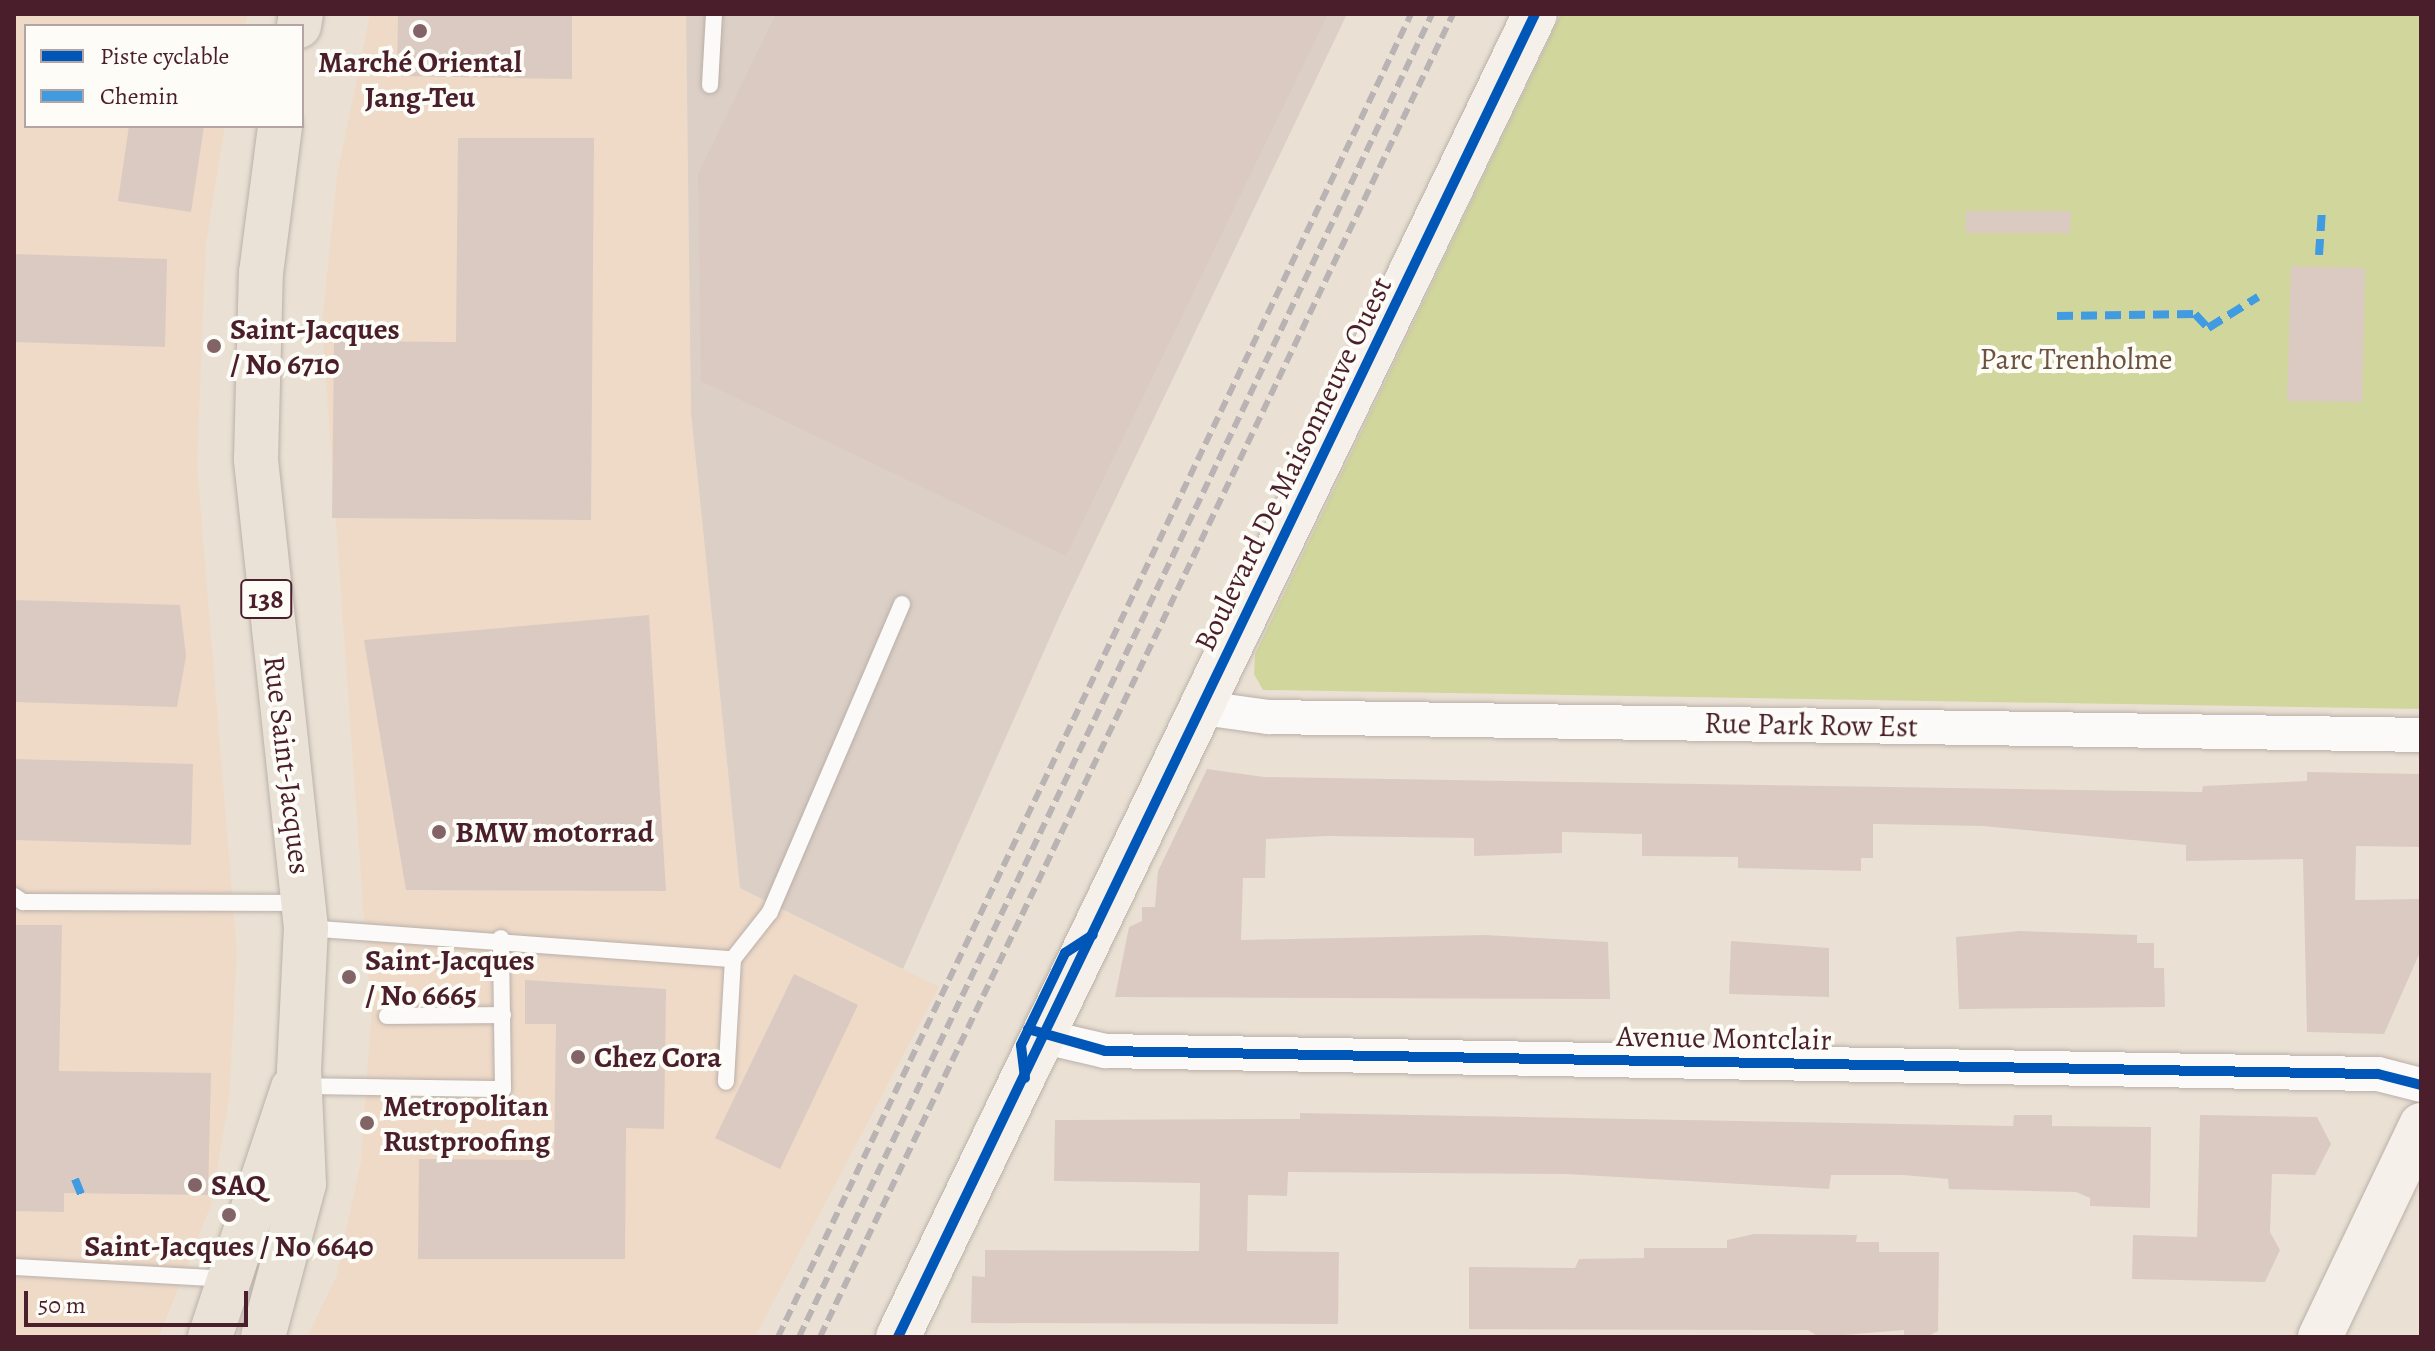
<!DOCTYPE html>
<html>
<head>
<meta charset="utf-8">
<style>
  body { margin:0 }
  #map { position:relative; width:2435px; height:1351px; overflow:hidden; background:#eae1d4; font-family:Alegreya,serif }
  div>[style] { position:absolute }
  .built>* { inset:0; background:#efdac8 }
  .industrial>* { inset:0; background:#dbcfc6 }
  .green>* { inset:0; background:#d1d69d }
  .building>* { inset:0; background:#dbcac2 }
  .roads { filter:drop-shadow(0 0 2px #bab0a9) drop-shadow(0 0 2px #bab0a9) }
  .lane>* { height:16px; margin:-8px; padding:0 8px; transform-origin:8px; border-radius:8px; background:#fcfaf9 }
  .street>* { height:34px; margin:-17px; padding:0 17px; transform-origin:17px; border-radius:17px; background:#fcfaf9 }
  .secondary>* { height:44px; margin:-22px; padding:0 22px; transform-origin:22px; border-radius:22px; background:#f5f0ea }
  .primary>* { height:44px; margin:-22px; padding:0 22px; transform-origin:22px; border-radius:22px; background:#eae2d6 }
  .rail>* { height:6px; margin-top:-3px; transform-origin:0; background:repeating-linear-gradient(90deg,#bab3b3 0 12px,transparent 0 18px) }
  .quiet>* { height:8px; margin-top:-4px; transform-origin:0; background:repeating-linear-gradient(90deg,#409be1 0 16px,transparent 0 24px) }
  .cycleway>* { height:10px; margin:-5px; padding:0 5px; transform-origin:5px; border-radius:5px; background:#0057b8 }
  .dots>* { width:22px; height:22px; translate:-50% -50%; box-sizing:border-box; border:4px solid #fdfcf7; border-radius:50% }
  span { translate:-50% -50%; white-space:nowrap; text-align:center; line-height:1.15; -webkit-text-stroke:8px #fdfcf7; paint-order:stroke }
  .shield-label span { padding:2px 6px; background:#fdfcf7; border:2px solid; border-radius:6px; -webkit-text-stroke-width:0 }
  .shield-label { font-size:28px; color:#4a1f2b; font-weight:700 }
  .poi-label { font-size:30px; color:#4a1f2b; font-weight:700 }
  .left { translate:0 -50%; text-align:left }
  .park-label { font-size:30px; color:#6c5340 }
  .street-label { font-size:30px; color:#4a1f2b }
  .frame { position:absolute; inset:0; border:16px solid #4a1f2b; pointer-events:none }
  .legend { position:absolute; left:24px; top:24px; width:280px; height:104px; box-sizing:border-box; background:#fdfcf7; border:2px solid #b5a4a5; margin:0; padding:10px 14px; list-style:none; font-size:24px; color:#4a1f2b }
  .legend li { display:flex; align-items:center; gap:16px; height:40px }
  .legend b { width:40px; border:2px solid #b5a4a5 }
  .scale { position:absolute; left:24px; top:1291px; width:224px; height:36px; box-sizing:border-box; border:4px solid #4a1f2b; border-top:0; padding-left:10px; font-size:24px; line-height:28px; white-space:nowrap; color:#4a1f2b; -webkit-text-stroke:6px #fdfcf7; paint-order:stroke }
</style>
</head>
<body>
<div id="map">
  <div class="built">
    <div style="clip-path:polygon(14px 14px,248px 14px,245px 26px,26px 26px,26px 126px,225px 126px,206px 243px,197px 465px,237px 952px,229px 1100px,211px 1205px,159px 1337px,14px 1337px)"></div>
    <div style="clip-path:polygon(370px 14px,686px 14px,691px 413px,740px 888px,939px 987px,755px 1337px,307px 1337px,336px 1277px,361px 1161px,371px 1020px,322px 324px,337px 176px)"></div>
  </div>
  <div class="industrial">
    <div style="clip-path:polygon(686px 14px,1347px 14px,1060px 615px,903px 969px,740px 888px,691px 413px)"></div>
  </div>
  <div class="green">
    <div style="clip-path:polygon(1561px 14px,2421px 14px,2421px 709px,1263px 690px,1254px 674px,1255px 654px)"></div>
  </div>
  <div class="building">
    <div style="clip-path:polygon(398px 14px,572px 14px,572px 79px,397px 76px)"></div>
    <div style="clip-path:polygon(776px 14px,1328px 14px,1066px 556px,701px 381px,698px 174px)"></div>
    <div style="clip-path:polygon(129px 126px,204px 126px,191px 212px,118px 201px)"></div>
    <div style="clip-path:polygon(458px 138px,594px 138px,591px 520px,332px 518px,334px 341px,456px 342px)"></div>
    <div style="clip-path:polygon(1966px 211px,2071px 211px,2070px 233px,1966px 233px)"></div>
    <div style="clip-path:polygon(14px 254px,167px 259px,165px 347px,14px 342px)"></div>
    <div style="clip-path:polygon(2291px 266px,2365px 268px,2362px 402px,2287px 401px)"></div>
    <div style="clip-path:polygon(14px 600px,180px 605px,186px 656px,177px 707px,14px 702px)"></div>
    <div style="clip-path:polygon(649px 615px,666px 891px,406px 890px,364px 640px)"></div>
    <div style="clip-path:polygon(14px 759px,193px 764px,191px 845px,14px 840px)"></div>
    <div style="clip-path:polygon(1207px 769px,1264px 777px,2202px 792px,2203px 786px,2307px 781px,2307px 772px,2421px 774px,2421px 847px,2356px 846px,2355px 900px,2421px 899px,2421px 950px,2384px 1034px,2307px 1032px,2303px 859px,2186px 861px,2186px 845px,1982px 826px,1873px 824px,1873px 858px,1861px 858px,1861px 871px,1738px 868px,1738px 857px,1642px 856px,1642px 834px,1562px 832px,1562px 853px,1474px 856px,1474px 838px,1326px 836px,1266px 839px,1265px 878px,1243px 878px,1241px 940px,1485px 935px,1608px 942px,1610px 999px,1115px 997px,1129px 927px,1142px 921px,1142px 907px,1155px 907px,1158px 871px)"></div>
    <div style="clip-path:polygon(14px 925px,62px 925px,59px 1071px,211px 1073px,208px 1195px,64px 1193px,64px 1212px,14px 1211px)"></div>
    <div style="clip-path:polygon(2020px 931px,2137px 935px,2137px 943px,2154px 943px,2154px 968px,2164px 968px,2165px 1007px,1959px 1009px,1956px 937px)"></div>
    <div style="clip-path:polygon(1731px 941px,1829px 948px,1829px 997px,1729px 994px)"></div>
    <div style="clip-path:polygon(794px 974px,858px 1005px,780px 1169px,715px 1138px)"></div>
    <div style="clip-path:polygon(525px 980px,666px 989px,664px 1129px,626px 1128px,625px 1259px,418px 1259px,419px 1159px,554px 1160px,556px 1024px,525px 1024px)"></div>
    <div style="clip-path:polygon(1300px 1113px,2013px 1126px,2014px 1115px,2052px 1115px,2052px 1126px,2151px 1127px,2150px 1208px,2090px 1206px,2090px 1198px,2076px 1192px,1949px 1189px,1948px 1179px,1903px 1175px,1831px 1175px,1829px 1189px,1565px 1174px,1288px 1172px,1287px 1196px,1248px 1195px,1247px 1251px,1339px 1252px,1338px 1324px,971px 1323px,972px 1276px,985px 1277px,985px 1250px,1199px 1251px,1200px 1183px,1054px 1181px,1055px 1120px,1300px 1119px)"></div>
    <div style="clip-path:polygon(2200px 1115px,2317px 1117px,2331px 1144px,2315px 1175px,2272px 1174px,2270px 1232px,2280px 1250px,2265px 1282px,2132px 1279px,2133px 1235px,2197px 1237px)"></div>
    <div style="clip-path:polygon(1754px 1234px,1857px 1235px,1856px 1242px,1879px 1242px,1879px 1252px,1939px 1252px,1938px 1331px,1927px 1337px,1904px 1337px,1904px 1330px,1819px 1337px,1808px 1330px,1469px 1329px,1469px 1267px,1575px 1268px,1579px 1259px,1644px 1258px,1644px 1248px,1727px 1248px,1727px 1240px)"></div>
  </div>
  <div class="roads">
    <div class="lane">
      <div style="left:710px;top:85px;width:71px;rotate:-86.8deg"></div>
      <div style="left:14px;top:896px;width:11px;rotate:34deg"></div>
      <div style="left:23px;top:902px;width:279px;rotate:0.2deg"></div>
      <div style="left:307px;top:928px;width:427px;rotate:4.2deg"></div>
      <div style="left:733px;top:959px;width:123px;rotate:93.3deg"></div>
      <div style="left:733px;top:959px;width:60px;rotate:-51.8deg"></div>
      <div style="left:770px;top:912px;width:335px;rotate:-66.8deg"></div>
      <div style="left:387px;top:1016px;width:116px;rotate:-0.5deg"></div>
      <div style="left:302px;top:1086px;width:201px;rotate:0.9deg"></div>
      <div style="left:503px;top:1089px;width:151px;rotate:-90.8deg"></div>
      <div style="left:14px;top:1267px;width:216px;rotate:3.2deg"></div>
    </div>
    <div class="street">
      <div style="left:1203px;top:708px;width:66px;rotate:7.9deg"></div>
      <div style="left:1268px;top:717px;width:1153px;rotate:0.89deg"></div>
      <div style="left:1045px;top:1037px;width:62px;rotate:13.1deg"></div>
      <div style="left:1105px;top:1051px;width:1273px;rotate:1.04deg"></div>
      <div style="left:2378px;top:1074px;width:44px;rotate:14.3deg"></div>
    </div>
    <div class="secondary">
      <div style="left:898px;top:1337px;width:1468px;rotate:-64.29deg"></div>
      <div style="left:2320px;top:1337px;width:235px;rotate:-64.5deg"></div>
    </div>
    <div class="primary">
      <div style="left:299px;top:26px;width:12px;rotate:-81deg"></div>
      <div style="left:210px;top:1337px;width:262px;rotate:-71.6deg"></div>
      <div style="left:263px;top:1337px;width:158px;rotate:-75deg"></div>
      <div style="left:304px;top:1184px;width:114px;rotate:-92.5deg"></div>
      <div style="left:299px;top:1070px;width:142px;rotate:-87.2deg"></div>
      <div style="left:306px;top:928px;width:472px;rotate:-96.1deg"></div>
      <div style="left:256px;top:459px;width:186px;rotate:-88.5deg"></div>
      <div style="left:261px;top:273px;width:148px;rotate:-82.6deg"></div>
    </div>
  </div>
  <div class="rail">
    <div style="left:778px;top:1337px;width:1467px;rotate:-64.43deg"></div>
    <div style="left:799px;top:1337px;width:1467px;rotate:-64.43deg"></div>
    <div style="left:820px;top:1337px;width:1467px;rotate:-64.43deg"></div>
  </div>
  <div class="quiet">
    <div style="left:2319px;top:255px;width:45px;rotate:-86.2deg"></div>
    <div style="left:2057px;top:316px;width:138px;rotate:-0.8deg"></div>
    <div style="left:2195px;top:314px;width:19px;rotate:47deg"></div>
    <div style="left:2208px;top:328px;width:59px;rotate:-31.8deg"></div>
    <div style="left:75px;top:1179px;width:18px;rotate:68deg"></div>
  </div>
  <div class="cycleway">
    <div style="left:1028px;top:1029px;width:80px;rotate:15.9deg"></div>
    <div style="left:1105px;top:1051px;width:1273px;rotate:1.04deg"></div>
    <div style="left:2378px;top:1074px;width:44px;rotate:14.3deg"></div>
    <div style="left:1025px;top:1078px;width:33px;rotate:-97deg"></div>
    <div style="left:1021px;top:1045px;width:102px;rotate:-64.4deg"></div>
    <div style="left:1065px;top:953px;width:33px;rotate:-33deg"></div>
    <div style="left:898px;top:1337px;width:1468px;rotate:-64.29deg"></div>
  </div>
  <div class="dots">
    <div style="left:420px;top:31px;background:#826366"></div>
    <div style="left:214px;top:346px;background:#826366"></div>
    <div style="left:439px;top:832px;background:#826366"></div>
    <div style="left:349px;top:977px;background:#826366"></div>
    <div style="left:578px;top:1057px;background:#826366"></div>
    <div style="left:367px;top:1123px;background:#826366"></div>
    <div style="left:195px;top:1185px;background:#826366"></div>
    <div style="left:229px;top:1215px;background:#826366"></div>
  </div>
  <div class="shield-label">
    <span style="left:266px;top:599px">138</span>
  </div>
  <div class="poi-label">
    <span style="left:420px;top:79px">Marché Oriental<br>Jang-Teu</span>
    <span class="left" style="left:230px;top:346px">Saint-Jacques<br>/ No 6710</span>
    <span class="left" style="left:455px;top:832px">BMW motorrad</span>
    <span class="left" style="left:365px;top:977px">Saint-Jacques<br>/ No 6665</span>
    <span class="left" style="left:594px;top:1057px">Chez Cora</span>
    <span class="left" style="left:383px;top:1123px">Metropolitan<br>Rustproofing</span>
    <span class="left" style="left:211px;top:1185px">SAQ</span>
    <span style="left:229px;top:1246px">Saint-Jacques / No 6640</span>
  </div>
  <div class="park-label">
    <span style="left:2076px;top:359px">Parc Trenholme</span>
  </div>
  <div class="street-label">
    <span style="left:1293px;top:464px;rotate:-64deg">Boulevard De Maisonneuve Ouest</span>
    <span style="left:1811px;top:725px;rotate:1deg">Rue Park Row Est</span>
    <span style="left:287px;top:765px;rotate:83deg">Rue Saint-Jacques</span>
    <span style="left:1724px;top:1038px;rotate:1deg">Avenue Montclair</span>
  </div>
  <div class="frame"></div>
  <ul class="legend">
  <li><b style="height:10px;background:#0057b8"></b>Piste cyclable</li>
  <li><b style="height:10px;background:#409be1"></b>Chemin</li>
  </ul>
  <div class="scale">50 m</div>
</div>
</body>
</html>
